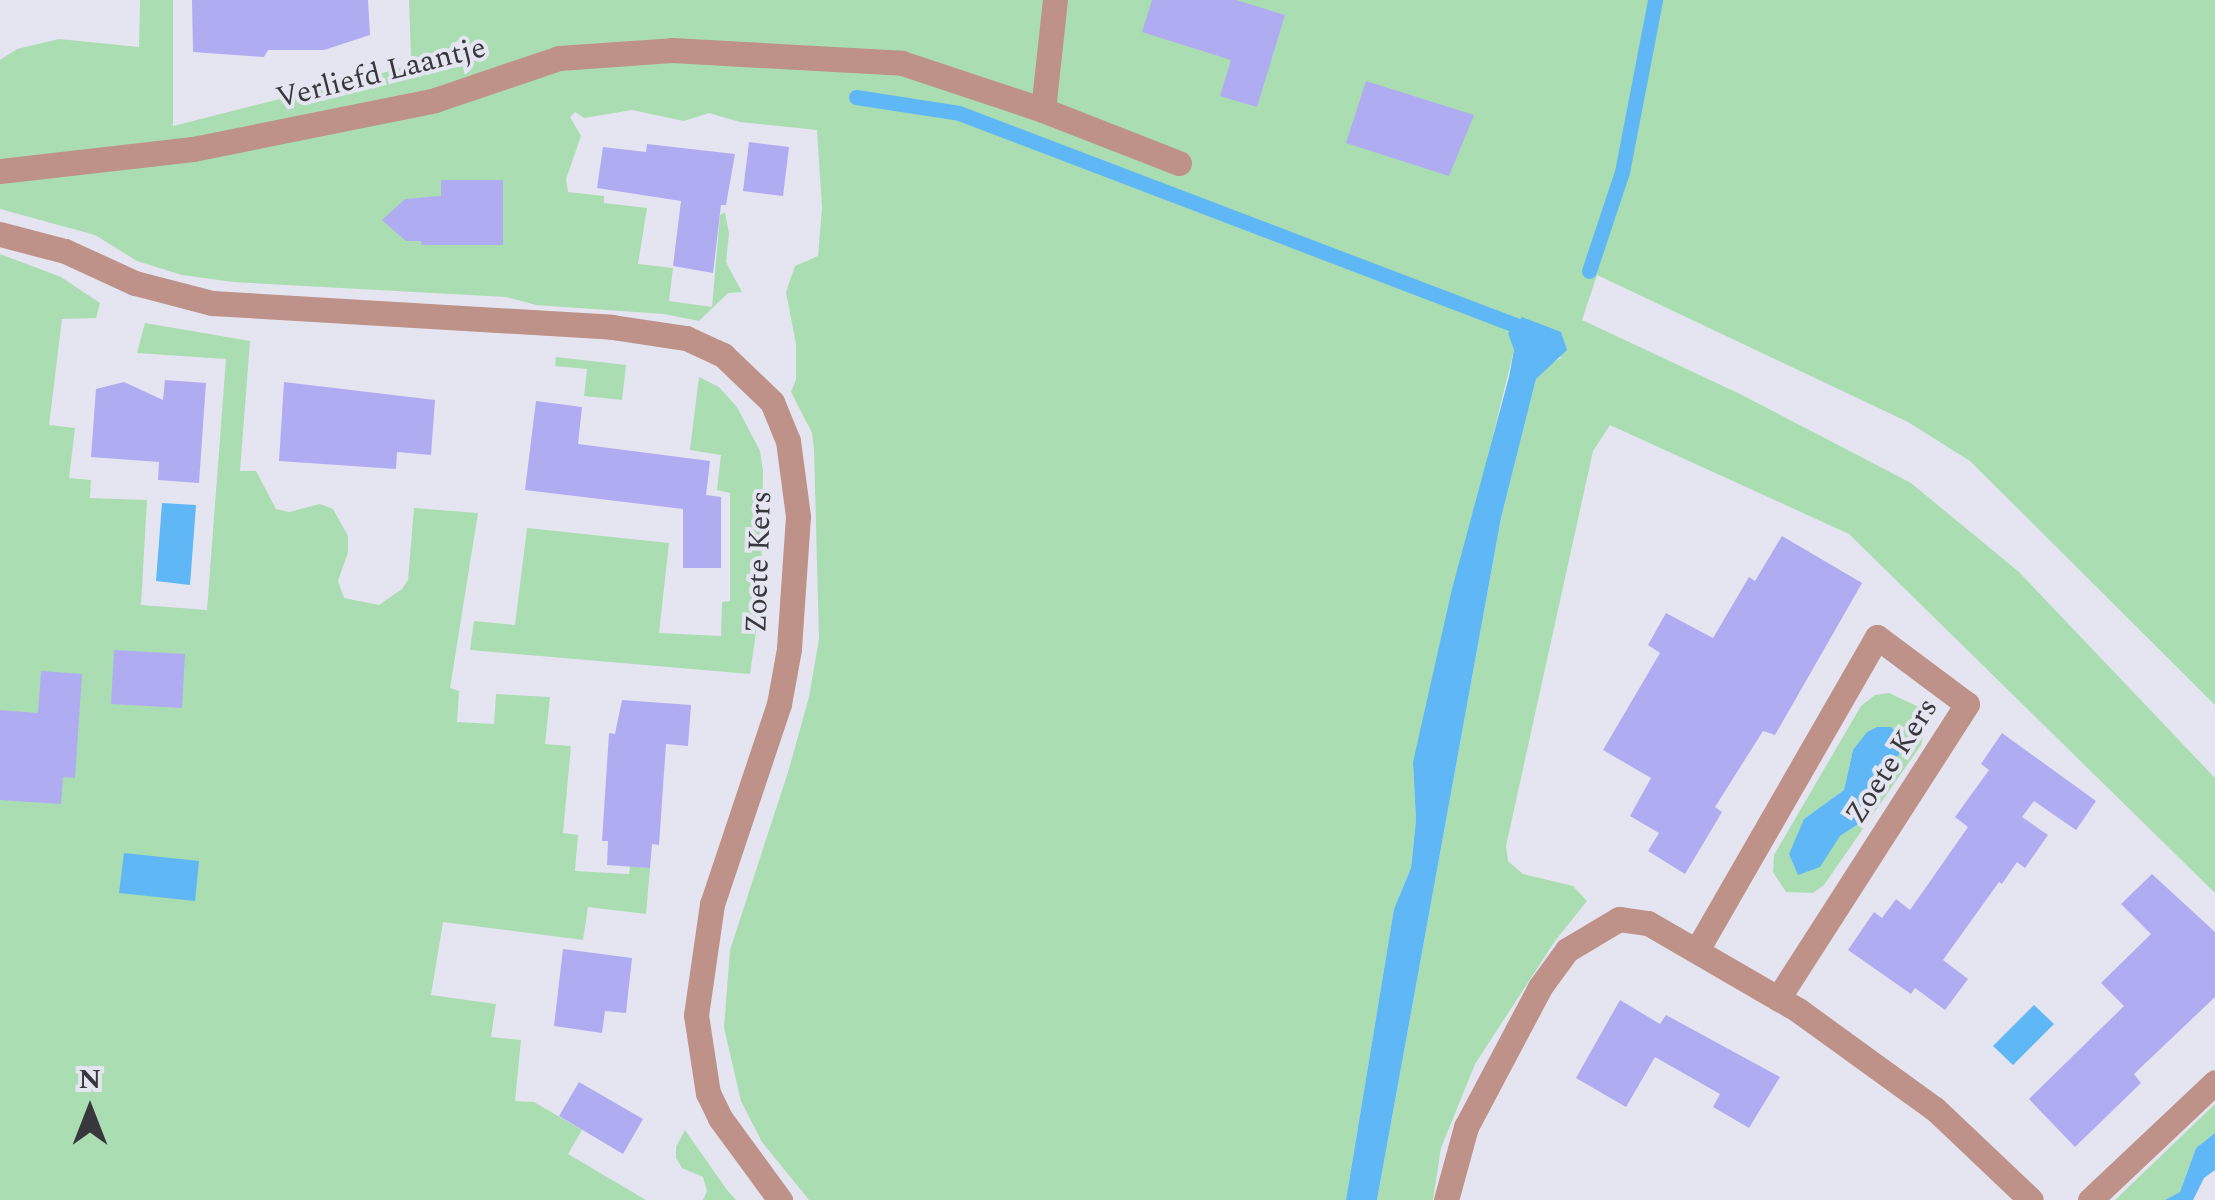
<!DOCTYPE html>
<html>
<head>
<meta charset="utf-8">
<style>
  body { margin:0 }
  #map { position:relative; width:2215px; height:1200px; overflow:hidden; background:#e5e5f1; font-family:Spectral,serif }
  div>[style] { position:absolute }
  .green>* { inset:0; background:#abddb3 }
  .water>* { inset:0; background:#5fb8f5 }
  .stream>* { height:15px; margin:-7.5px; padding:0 7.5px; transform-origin:7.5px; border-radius:7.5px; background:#5fb8f5 }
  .building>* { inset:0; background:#b0acf2 }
  .minor>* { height:25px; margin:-12.5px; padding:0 12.5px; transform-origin:12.5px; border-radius:12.5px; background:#be9289 }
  span { translate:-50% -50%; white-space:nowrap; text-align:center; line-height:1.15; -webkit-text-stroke:8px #e5e5f1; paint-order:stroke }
  .street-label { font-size:30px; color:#38373c }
  .north { position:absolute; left:40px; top:1060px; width:100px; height:100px; -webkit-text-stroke:8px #e5e5f1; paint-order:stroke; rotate:0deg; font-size:28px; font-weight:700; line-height:40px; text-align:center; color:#38373c }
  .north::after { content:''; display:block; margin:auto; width:35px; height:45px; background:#38373c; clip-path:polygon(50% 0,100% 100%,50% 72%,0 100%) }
</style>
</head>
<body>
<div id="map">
  <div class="green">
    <div style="clip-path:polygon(140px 0,173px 0,173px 126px,398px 69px,411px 59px,409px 0,2215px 0,2215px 705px,1970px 461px,1908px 422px,1597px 275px,1582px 320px,1738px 393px,1911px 483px,2019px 572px,2215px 778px,2215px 893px,1849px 534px,1610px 425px,1593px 451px,1506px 846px,1508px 861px,1523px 874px,1573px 886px,1587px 901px,1555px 941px,1475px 1064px,1441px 1148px,1433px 1200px,1377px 1200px,1501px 518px,1536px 379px,1541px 370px,1562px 357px,1514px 350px,1413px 762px,1416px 820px,1411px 868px,1394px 909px,1346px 1200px,809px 1200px,762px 1142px,741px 1101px,724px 1028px,730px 950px,789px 769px,809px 697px,819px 639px,814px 449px,812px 433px,791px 392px,796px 380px,796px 344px,786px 292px,795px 266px,818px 256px,822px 208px,817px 130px,740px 122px,709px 113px,684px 121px,632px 110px,584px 118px,575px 112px,570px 117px,581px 136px,566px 179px,568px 192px,604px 196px,604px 203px,647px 208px,638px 264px,673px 268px,669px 301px,712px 307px,720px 215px,725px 212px,729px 234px,726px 262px,742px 292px,728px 293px,699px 321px,664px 314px,536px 305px,506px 297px,233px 282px,182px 275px,137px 261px,95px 235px,0 209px,0 60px,17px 49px,59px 39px,139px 47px)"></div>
    <div style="clip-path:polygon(0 254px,61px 277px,100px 303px,96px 318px,62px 319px,49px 425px,75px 428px,69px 478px,91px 480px,90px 498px,147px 500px,141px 605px,207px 610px,226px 359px,137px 353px,145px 323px,250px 341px,240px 471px,256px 471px,276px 509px,289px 512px,320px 504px,333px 509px,348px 536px,348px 552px,338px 581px,344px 598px,379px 605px,402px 589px,408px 580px,414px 508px,478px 513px,450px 688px,459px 691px,457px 722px,494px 724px,496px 694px,550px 697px,545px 744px,571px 746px,563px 833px,578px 835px,575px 871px,629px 874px,630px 866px,650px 868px,646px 914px,588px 907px,583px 940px,443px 922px,431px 995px,496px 1004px,491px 1037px,521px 1040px,515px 1101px,534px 1102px,582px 1130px,568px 1154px,646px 1200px,0 1200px)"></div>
    <div style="clip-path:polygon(556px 357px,626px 365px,622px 400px,584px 396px,587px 369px,555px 366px)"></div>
    <div style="clip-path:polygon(699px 377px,719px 387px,737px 407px,760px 451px,763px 471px,761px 597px,750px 674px,470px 650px,474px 621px,515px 625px,527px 528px,669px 543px,659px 633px,721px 636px,722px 602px,730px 601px,730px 493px,717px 490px,721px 455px,690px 450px)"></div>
    <div style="clip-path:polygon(evenodd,1889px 693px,1921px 708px,1927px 718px,1921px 745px,1824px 885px,1813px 893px,1786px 892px,1773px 872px,1774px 855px,1861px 706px,1875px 695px,1889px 693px,1853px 750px,1899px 755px,1880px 770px,1869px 787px,1857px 825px,1840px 836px,1804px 819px,1844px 790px,1853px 750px)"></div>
    <div style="clip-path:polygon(2215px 1104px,2215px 1133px,2196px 1148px,2180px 1192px,2165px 1200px,2115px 1200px)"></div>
    <div style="clip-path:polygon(685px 1130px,727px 1190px,736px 1200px,703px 1200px,707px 1191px,703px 1177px,682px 1168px,676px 1158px,676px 1147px)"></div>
  </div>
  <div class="water">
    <div style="clip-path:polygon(1522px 317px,1561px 332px,1567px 350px,1536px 379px,1501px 518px,1377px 1200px,1346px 1200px,1394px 909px,1411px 868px,1416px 820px,1413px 762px,1452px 589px,1509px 377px,1514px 350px,1508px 333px)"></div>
    <div style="clip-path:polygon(162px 503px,196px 505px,190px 585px,156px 581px)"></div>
    <div style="clip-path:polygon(1877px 727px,1891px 727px,1900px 737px,1899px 755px,1879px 770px,1857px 825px,1840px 836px,1820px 867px,1798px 875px,1789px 854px,1804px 819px,1844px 790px,1853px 750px,1867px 732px)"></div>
    <div style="clip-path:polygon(124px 853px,199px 861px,195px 901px,119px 893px)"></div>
    <div style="clip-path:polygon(2034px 1005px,2054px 1024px,2013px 1065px,1993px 1046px)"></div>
    <div style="clip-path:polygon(2215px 1133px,2215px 1170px,2204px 1178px,2193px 1200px,2165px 1200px,2180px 1192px,2196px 1148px)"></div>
  </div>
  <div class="stream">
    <div style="left:856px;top:97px;width:104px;rotate:8.8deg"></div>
    <div style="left:959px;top:113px;width:612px;rotate:20.86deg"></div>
    <div style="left:1589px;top:271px;width:104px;rotate:-71.6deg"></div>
    <div style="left:1622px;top:172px;width:175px;rotate:-79.1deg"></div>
  </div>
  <div class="building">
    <div style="clip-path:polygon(192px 0,368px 0,370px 35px,324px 50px,268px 50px,264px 57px,193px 52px)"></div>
    <div style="clip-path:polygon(1152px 0,1236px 0,1285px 15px,1257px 107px,1220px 96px,1231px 60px,1142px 32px)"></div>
    <div style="clip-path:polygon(1366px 81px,1474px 115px,1449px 176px,1346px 143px)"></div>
    <div style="clip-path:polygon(749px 142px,789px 147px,783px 196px,743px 191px)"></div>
    <div style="clip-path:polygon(647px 144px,735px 154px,726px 205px,721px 205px,713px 273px,673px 266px,681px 201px,597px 188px,603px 147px,646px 152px)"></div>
    <div style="clip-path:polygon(441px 180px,503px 180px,503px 245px,421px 245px,421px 241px,406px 241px,382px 220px,405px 199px,441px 196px)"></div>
    <div style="clip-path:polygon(165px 380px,206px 383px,199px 483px,158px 480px,159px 462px,91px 457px,96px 389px,124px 382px,163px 400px)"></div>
    <div style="clip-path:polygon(284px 382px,435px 400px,431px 455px,397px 452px,396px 469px,279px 461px)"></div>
    <div style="clip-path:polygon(536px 401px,582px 407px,578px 444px,710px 461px,706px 495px,721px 497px,721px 568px,683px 568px,683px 509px,525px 490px)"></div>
    <div style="clip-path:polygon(1782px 536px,1862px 583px,1775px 735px,1763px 731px,1715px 807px,1722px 812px,1685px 874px,1648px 851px,1659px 833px,1630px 816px,1651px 778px,1603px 750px,1660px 653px,1648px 645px,1666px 613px,1713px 638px,1749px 577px,1755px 581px)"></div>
    <div style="clip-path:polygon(114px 650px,185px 654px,182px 708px,111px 704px)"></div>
    <div style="clip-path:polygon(41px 671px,82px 674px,75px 778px,63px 777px,61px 804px,0 800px,0 710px,38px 713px)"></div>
    <div style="clip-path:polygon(622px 700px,691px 705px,688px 746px,666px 744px,659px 845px,652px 844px,650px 868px,607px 865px,608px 841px,602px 841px,609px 733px,615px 734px)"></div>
    <div style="clip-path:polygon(2002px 733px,2096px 801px,2076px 830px,2034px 801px,2022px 817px,2048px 835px,2025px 868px,2017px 862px,2002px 884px,1999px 882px,1943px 960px,1968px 979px,1945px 1010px,1915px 988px,1911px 994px,1848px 950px,1874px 912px,1882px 918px,1896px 899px,1910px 910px,1968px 827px,1955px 817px,1989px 770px,1981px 764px)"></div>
    <div style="clip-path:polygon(2152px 874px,2215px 932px,2215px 997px,2134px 1074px,2141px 1083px,2075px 1147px,2029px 1099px,2124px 1006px,2101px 983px,2151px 934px,2121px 904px)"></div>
    <div style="clip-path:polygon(563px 949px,632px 958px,626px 1013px,605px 1011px,602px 1033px,554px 1026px)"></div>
    <div style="clip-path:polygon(1620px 1000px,1660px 1024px,1666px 1015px,1780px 1077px,1749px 1128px,1713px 1107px,1720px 1094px,1655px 1057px,1626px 1107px,1576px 1078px)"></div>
    <div style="clip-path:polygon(579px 1082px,643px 1119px,623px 1154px,559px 1116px)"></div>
  </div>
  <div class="minor">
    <div style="left:1043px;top:110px;width:111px;rotate:-83.8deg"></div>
    <div style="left:0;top:171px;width:194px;rotate:-6.5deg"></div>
    <div style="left:193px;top:149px;width:247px;rotate:-11.4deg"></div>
    <div style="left:435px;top:100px;width:131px;rotate:-18.7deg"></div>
    <div style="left:559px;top:58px;width:113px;rotate:-4deg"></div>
    <div style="left:672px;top:50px;width:230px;rotate:3.2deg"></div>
    <div style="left:902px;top:63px;width:149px;rotate:18.4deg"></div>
    <div style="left:1043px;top:110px;width:146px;rotate:21.3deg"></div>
    <div style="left:0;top:234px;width:67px;rotate:14.7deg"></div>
    <div style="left:65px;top:251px;width:77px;rotate:24.6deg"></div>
    <div style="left:135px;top:283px;width:80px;rotate:14.6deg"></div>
    <div style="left:212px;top:303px;width:401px;rotate:3.4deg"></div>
    <div style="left:612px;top:327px;width:75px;rotate:8.5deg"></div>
    <div style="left:686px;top:338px;width:41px;rotate:24.7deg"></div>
    <div style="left:723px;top:355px;width:68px;rotate:43.8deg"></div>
    <div style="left:772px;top:402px;width:42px;rotate:67.7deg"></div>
    <div style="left:788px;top:441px;width:76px;rotate:82.4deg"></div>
    <div style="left:798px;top:516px;width:133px;rotate:93.9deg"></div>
    <div style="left:789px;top:649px;width:56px;rotate:100.3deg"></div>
    <div style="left:779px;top:704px;width:211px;rotate:108.5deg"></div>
    <div style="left:712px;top:904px;width:112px;rotate:98.2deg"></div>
    <div style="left:696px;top:1015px;width:79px;rotate:81.3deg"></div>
    <div style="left:708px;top:1093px;width:28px;rotate:64deg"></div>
    <div style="left:720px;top:1118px;width:102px;rotate:53.8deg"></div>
    <div style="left:1697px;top:950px;width:361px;rotate:-60.1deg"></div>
    <div style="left:1877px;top:637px;width:112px;rotate:36.7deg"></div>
    <div style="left:1967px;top:704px;width:350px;rotate:122.7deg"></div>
    <div style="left:1446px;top:1200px;width:76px;rotate:-74.7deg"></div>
    <div style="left:1466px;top:1127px;width:158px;rotate:-62.1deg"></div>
    <div style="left:1540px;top:987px;width:46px;rotate:-53.9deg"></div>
    <div style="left:1567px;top:950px;width:61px;rotate:-30.8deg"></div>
    <div style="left:1619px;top:919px;width:29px;rotate:8deg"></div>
    <div style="left:1648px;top:923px;width:173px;rotate:30.1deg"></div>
    <div style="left:1798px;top:1010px;width:169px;rotate:35.9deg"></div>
    <div style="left:1935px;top:1109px;width:132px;rotate:43.5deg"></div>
    <div style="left:2090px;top:1200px;width:172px;rotate:-43.3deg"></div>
  </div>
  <div class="street-label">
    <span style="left:381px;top:73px;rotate:-14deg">Verliefd Laantje</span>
    <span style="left:759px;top:562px;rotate:-88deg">Zoete Kers</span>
    <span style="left:1892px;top:761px;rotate:-57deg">Zoete Kers</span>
  </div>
  <div class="north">N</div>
</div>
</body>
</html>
